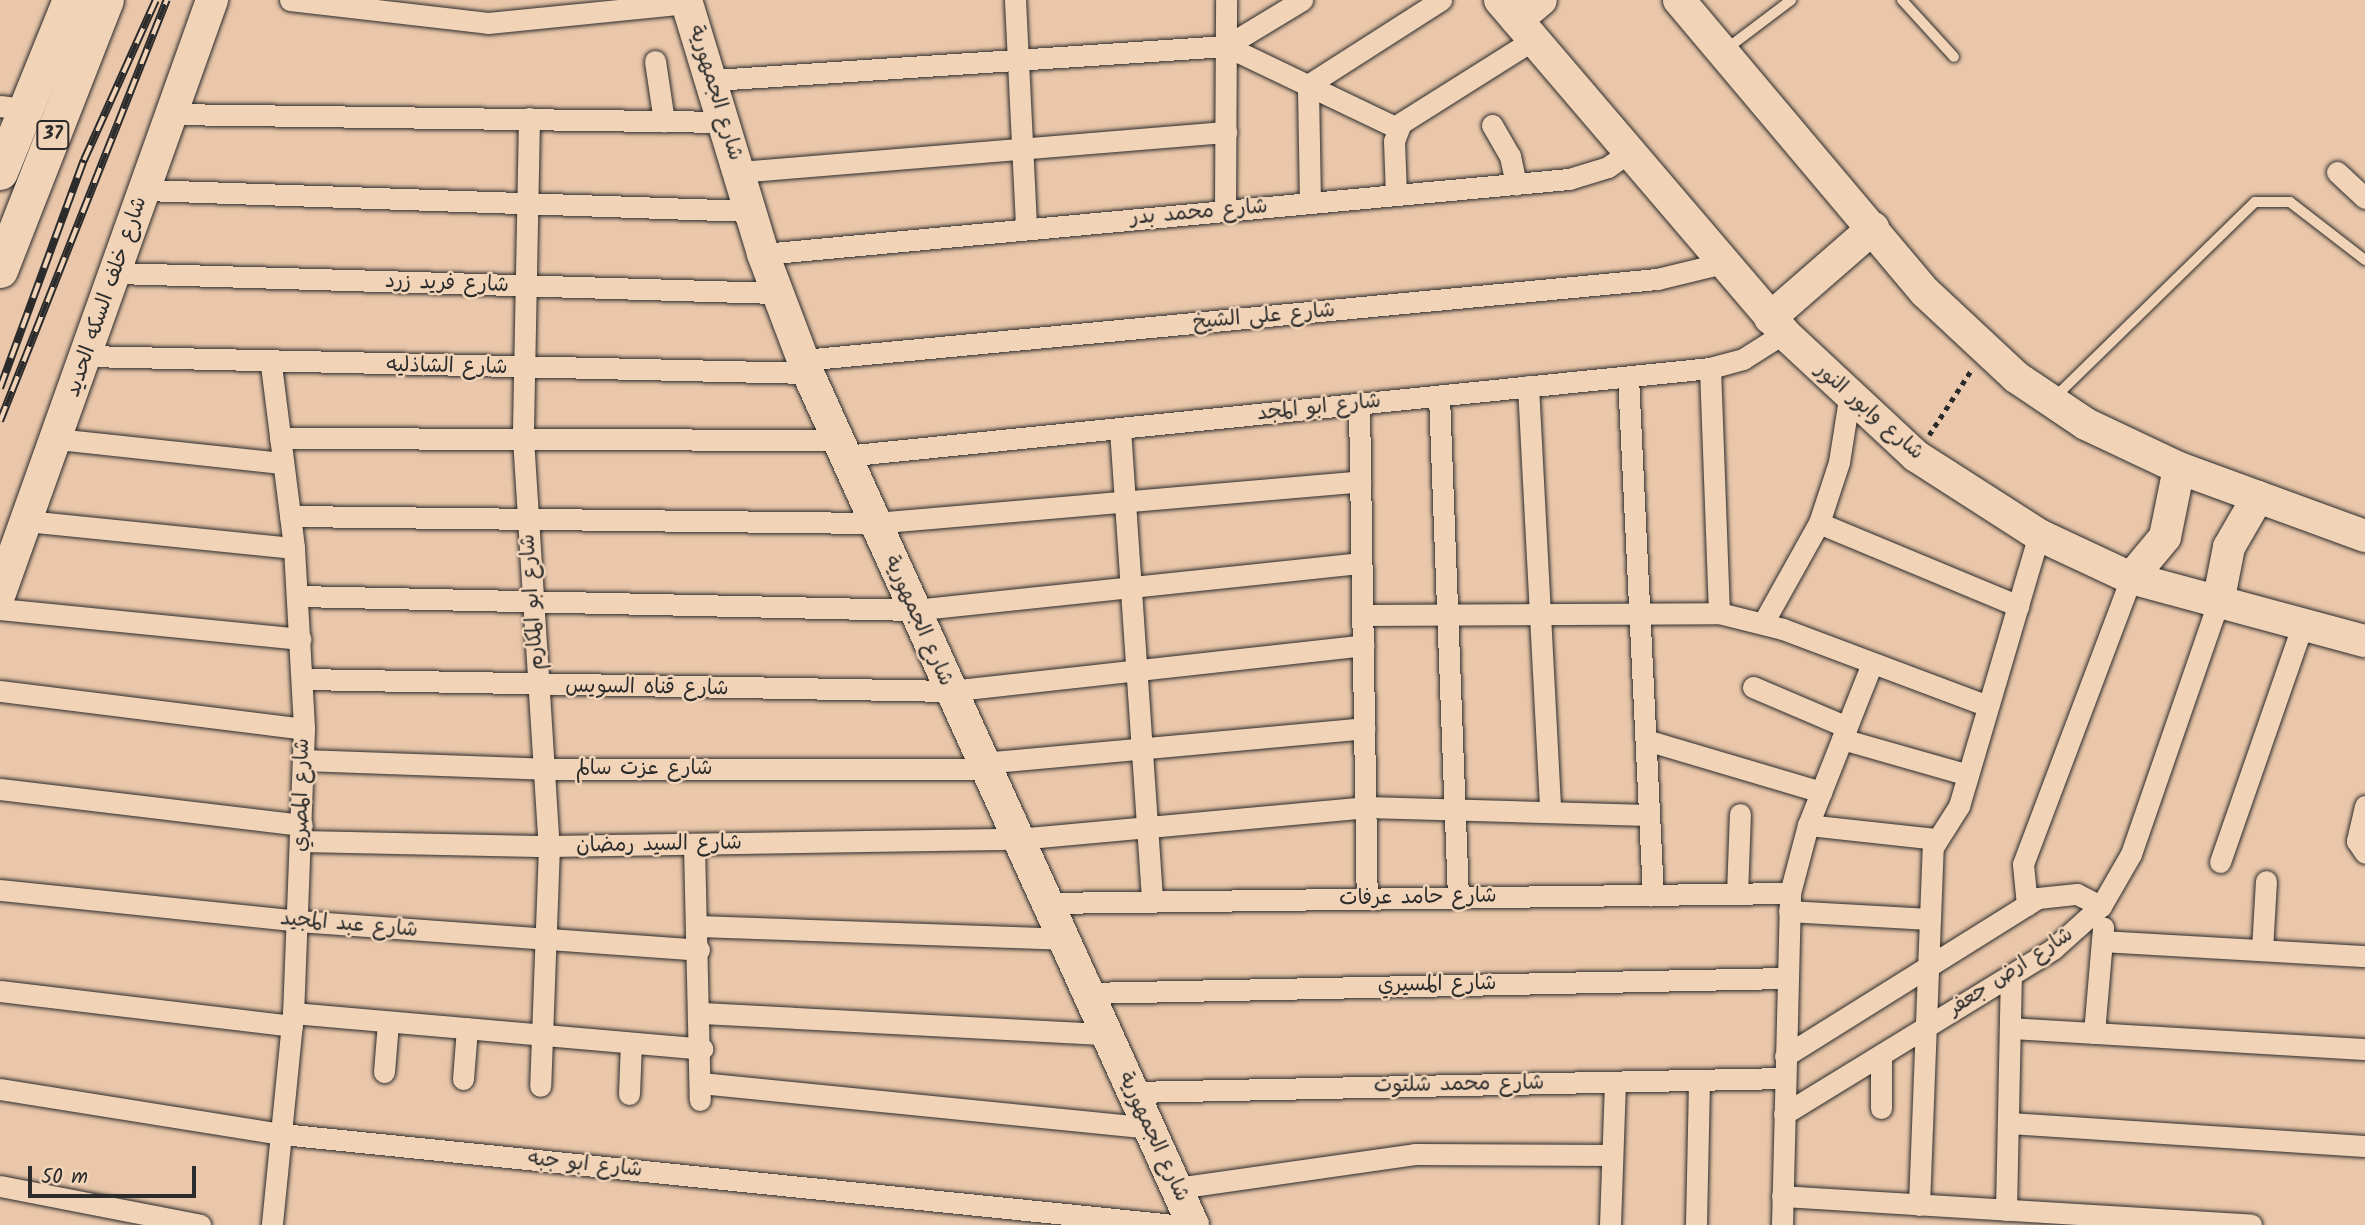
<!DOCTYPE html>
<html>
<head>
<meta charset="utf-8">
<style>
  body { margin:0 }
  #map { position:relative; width:2365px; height:1225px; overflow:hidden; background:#eac7aa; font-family:Kalam,"Playpen Sans Arabic",sans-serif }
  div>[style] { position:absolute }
  .path>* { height:4.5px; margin-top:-2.25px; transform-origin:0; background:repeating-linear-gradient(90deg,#2b2b2b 0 5px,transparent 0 10px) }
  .roads { filter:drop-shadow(0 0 2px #2b2b2b) drop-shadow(0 0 2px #2b2b2b) }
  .lane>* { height:10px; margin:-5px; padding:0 5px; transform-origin:5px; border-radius:5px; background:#f1d4b8 }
  .street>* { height:21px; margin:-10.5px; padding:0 10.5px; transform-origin:10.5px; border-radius:10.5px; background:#f1d4b8 }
  .secondary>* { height:32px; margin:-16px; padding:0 16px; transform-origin:16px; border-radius:16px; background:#f1d4b8 }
  .primary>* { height:35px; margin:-17.5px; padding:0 17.5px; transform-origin:17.5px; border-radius:17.5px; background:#f1d4b8 }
  .rail>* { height:8px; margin-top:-4px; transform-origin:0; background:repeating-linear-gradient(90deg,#f1d4b8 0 16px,#2b2b2b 0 32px); box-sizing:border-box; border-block:2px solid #2b2b2b }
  span { translate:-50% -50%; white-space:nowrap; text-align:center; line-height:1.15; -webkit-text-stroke:5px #f1d4b8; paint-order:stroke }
  .shield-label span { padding:2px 5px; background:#f1d4b8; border:2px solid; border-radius:5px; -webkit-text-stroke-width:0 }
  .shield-label { font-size:19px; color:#2b2b2b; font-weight:700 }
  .street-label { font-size:21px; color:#2b2b2b }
  .scale { position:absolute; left:28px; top:1166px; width:168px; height:32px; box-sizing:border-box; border:4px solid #2b2b2b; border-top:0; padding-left:9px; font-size:21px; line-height:24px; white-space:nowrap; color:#2b2b2b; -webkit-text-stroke:5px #f1d4b8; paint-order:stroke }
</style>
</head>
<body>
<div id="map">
  <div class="path">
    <div style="left:1929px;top:435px;width:79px;rotate:-56.9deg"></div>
  </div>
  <div class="roads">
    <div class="lane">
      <div style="left:1902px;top:0;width:77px;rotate:47.6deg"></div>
      <div style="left:1725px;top:50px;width:83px;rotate:-37.1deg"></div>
      <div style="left:2053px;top:399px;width:282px;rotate:-44.3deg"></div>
      <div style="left:2255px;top:202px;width:35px"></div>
      <div style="left:2290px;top:202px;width:95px;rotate:37.7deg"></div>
    </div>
    <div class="street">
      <div style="left:290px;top:0;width:199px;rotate:6.6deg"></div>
      <div style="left:488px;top:23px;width:200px;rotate:-5.7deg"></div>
      <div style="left:1015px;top:0;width:229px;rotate:87.2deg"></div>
      <div style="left:1226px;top:46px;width:190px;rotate:25.6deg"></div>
      <div style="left:655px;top:61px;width:61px;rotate:81.5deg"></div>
      <div style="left:714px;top:80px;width:513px;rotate:-3.8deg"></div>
      <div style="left:1226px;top:46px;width:89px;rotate:-31.2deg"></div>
      <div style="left:0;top:106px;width:24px;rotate:7deg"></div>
      <div style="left:169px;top:114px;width:556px;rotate:0.82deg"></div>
      <div style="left:529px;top:118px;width:320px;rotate:91.1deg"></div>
      <div style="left:523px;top:438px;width:409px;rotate:86.4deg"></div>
      <div style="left:549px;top:846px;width:240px;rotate:92.1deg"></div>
      <div style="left:1492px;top:125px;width:36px;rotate:60deg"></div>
      <div style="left:1510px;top:156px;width:29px;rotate:78deg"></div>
      <div style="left:738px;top:172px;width:490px;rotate:-4.7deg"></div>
      <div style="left:2337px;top:172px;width:38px;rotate:43deg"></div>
      <div style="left:145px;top:190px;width:605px;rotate:1.99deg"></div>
      <div style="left:1396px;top:195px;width:54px;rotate:-92.1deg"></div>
      <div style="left:1394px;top:141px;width:19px;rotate:-69deg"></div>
      <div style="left:1401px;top:123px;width:156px;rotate:-32.2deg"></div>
      <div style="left:1310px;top:203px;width:118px;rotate:-91deg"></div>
      <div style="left:1308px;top:85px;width:158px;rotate:-32.6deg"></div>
      <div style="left:1225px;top:210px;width:210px;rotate:-89.7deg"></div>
      <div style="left:763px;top:254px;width:809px;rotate:-5.32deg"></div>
      <div style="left:1569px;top:179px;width:41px;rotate:-17.1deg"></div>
      <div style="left:1608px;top:167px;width:26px;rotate:-36deg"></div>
      <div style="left:117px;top:273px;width:660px;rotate:1.74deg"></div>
      <div style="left:87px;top:356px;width:721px;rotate:1.35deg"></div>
      <div style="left:803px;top:360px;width:858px;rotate:-5.42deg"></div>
      <div style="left:1657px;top:279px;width:68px;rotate:-13.6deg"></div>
      <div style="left:271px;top:365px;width:184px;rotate:82.8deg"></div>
      <div style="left:294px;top:548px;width:181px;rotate:86.8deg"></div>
      <div style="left:304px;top:729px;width:284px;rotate:92.2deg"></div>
      <div style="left:293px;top:1013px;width:213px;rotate:95.7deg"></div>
      <div style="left:1710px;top:368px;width:245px;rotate:87.9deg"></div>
      <div style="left:1628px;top:377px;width:519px;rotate:87.24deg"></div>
      <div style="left:1528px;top:386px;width:425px;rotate:87deg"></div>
      <div style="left:1439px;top:396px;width:501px;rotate:87.83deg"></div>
      <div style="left:1359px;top:404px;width:494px;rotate:89.1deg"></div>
      <div style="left:1120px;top:429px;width:473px;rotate:86.1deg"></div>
      <div style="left:280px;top:438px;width:557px;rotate:0.21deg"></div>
      <div style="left:57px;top:439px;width:227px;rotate:6.1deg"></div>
      <div style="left:844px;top:456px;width:870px;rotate:-5.8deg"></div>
      <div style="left:1710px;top:368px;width:34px;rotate:-15deg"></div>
      <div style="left:1743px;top:359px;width:49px;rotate:-32.4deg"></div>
      <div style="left:290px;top:516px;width:584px;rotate:0.69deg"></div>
      <div style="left:874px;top:523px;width:488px;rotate:-4.9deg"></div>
      <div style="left:27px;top:521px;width:268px;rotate:5.8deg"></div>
      <div style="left:1819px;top:523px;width:216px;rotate:22.6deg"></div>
      <div style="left:298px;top:596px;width:615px;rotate:1.3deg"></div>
      <div style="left:913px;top:610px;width:450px;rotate:-6deg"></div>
      <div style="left:0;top:609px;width:302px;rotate:5.7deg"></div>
      <div style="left:1362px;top:615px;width:357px;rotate:-0.3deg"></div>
      <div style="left:1719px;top:613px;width:66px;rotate:14deg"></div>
      <div style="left:1783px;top:629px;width:219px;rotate:20.6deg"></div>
      <div style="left:1763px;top:623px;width:115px;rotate:-60.8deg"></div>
      <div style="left:1819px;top:523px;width:64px;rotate:-71.8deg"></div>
      <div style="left:1839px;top:462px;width:64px;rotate:-81deg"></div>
      <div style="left:303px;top:679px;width:646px;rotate:1.06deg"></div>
      <div style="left:949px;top:691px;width:417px;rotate:-6.3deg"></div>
      <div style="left:1753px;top:687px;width:102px;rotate:23.1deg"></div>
      <div style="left:0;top:691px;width:306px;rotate:7.1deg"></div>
      <div style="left:1842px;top:739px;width:131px;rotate:15.9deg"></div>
      <div style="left:1646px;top:740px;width:183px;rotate:16.5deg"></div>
      <div style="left:303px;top:760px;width:242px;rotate:2.1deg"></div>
      <div style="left:545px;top:769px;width:440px"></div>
      <div style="left:982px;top:763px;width:384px;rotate:-5.2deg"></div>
      <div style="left:0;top:789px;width:304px;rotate:6.8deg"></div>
      <div style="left:2365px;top:806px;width:36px;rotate:103deg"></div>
      <div style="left:2357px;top:841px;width:14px;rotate:56deg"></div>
      <div style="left:1808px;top:825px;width:129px;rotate:6.2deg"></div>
      <div style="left:301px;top:841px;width:248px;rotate:1.2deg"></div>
      <div style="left:549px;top:846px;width:468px;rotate:-0.9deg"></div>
      <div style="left:1017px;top:839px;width:350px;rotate:-5.2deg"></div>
      <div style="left:1366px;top:807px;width:283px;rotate:1.6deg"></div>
      <div style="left:694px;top:845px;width:255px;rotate:88.7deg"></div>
      <div style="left:2220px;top:862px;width:252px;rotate:-70.8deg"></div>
      <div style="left:0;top:890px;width:300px;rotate:5.9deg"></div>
      <div style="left:298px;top:921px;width:402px;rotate:4.1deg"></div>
      <div style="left:1737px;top:894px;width:80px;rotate:-87.9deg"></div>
      <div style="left:1046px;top:903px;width:744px;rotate:-0.77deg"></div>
      <div style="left:2027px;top:905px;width:41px;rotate:-95.6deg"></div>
      <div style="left:2023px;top:864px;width:306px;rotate:-69.3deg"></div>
      <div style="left:1789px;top:911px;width:139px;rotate:3.3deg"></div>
      <div style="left:698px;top:926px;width:365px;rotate:2deg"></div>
      <div style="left:2103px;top:941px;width:262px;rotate:3.3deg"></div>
      <div style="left:2262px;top:950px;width:69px;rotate:-86.7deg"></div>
      <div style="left:0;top:991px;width:294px;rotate:6.8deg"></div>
      <div style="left:1087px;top:993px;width:700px;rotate:-1.23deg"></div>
      <div style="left:293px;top:1013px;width:411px;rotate:5deg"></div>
      <div style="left:702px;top:1013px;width:405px;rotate:3deg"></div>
      <div style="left:2010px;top:1028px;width:356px;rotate:3.4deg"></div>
      <div style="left:2094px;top:1033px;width:106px;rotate:-85.1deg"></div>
      <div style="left:1785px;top:1056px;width:298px;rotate:-32deg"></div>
      <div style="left:2038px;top:898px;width:39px;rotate:-6deg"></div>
      <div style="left:2077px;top:894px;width:27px;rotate:27deg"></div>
      <div style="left:384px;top:1072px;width:50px;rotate:-85.4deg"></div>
      <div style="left:463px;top:1079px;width:51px;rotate:-85.5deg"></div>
      <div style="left:701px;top:1083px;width:450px;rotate:5.7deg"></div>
      <div style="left:0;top:1089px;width:286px;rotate:9.1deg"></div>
      <div style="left:282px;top:1134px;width:896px;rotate:5.83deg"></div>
      <div style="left:1133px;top:1092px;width:652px;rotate:-1.23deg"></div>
      <div style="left:629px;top:1094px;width:51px;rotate:-87.8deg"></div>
      <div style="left:1881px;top:1108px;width:53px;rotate:-90deg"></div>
      <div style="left:1784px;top:1114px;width:316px;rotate:-31.5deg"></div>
      <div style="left:2053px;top:949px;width:64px;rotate:-41.9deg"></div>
      <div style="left:2101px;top:906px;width:60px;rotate:-60deg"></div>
      <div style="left:2131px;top:854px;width:266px;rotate:-70.9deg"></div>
      <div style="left:2008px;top:1123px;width:358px;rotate:3.7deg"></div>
      <div style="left:0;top:1186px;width:204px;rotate:11deg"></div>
      <div style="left:1177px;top:1188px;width:240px;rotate:-8.1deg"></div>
      <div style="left:1415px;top:1154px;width:197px;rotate:0.3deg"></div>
      <div style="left:1782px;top:1196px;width:470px;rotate:3.5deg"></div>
      <div style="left:1919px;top:1205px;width:358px;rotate:-87.8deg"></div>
      <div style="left:1933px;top:847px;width:49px;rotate:-57.6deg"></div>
      <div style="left:1959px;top:806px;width:283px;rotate:-73.6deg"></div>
      <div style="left:2006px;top:1210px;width:235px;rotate:-88.8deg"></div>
      <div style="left:1610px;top:1225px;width:143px;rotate:-88deg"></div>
      <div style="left:1696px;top:1225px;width:145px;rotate:-88.8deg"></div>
      <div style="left:1782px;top:1225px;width:332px;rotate:-88.6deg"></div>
      <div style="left:1790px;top:893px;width:70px;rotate:-75.2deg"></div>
      <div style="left:1808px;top:825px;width:174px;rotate:-68.4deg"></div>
    </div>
    <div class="secondary">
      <div style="left:686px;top:0;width:265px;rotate:73.1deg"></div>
      <div style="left:763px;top:254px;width:127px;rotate:69.3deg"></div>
      <div style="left:808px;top:373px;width:935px;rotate:65.68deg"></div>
      <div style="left:1500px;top:0;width:438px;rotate:49.5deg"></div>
      <div style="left:1784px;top:333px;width:180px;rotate:43deg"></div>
      <div style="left:1916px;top:456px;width:146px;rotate:32.7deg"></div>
      <div style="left:2039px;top:535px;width:102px;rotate:25.1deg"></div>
      <div style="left:2131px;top:578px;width:242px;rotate:15.1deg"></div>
      <div style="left:1679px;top:0;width:382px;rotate:49.9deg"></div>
      <div style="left:1925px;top:292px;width:125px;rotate:43deg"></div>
      <div style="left:2016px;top:377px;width:84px;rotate:33.9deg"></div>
      <div style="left:2086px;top:424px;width:103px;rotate:25.3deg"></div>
      <div style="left:2179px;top:468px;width:198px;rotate:20.1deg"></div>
      <div style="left:1517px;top:20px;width:31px;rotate:-40deg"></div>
      <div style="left:1770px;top:318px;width:137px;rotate:-41.1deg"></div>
      <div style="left:2131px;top:578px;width:53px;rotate:-50.3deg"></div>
      <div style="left:2165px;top:537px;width:70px;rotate:-78.5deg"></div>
      <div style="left:0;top:593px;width:630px;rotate:-70.33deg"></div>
      <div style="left:2218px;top:603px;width:57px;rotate:-78.9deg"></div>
      <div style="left:2229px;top:547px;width:58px;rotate:-59.9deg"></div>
    </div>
    <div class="primary">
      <div style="left:0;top:172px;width:186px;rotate:-67.9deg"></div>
      <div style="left:0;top:270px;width:290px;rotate:-68.6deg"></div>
    </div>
  </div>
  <div class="rail">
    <div style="left:0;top:388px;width:243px;rotate:-69.8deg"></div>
    <div style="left:84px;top:160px;width:175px;rotate:-65.8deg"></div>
    <div style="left:0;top:421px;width:453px;rotate:-68.4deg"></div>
  </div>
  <div class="shield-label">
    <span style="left:53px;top:135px">37</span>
  </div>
  <div class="street-label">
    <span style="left:715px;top:93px;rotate:73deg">شارع الجمهورية</span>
    <span style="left:1199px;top:213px;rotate:-5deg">شارع محمد بدر</span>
    <span style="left:447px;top:284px;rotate:2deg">شارع فريد زرد</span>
    <span style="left:107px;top:297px;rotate:-71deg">شارع خلف السكه الحديد</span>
    <span style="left:1264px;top:317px;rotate:-5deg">شارع على الشيخ</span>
    <span style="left:447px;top:367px;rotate:1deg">شارع الشاذليه</span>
    <span style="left:1319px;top:408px;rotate:-6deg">شارع ابو المجد</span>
    <span style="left:1869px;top:412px;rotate:41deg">شارع وابور النور</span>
    <span style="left:533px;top:602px;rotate:-94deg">شارع ابو المكارم</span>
    <span style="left:918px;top:621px;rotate:66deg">شارع الجمهورية</span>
    <span style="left:647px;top:688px;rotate:1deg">شارع قناه السويس</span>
    <span style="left:644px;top:769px">شارع عزت سالم</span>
    <span style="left:302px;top:795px;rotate:-89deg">شارع المصري</span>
    <span style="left:659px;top:845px;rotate:-1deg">شارع السيد رمضان</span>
    <span style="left:1418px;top:898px;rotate:-1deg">شارع حامد عرفات</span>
    <span style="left:349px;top:925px;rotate:5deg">شارع عبد المجيد</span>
    <span style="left:2011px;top:972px;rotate:-33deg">شارع ارض جعفر</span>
    <span style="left:1437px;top:985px;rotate:-1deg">شارع المسيري</span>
    <span style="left:1459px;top:1085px;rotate:-1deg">شارع محمد شلتوت</span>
    <span style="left:1153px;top:1137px;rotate:65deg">شارع الجمهورية</span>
    <span style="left:585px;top:1165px;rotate:6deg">شارع ابو جبه</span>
  </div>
  <div class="scale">50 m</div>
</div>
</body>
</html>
